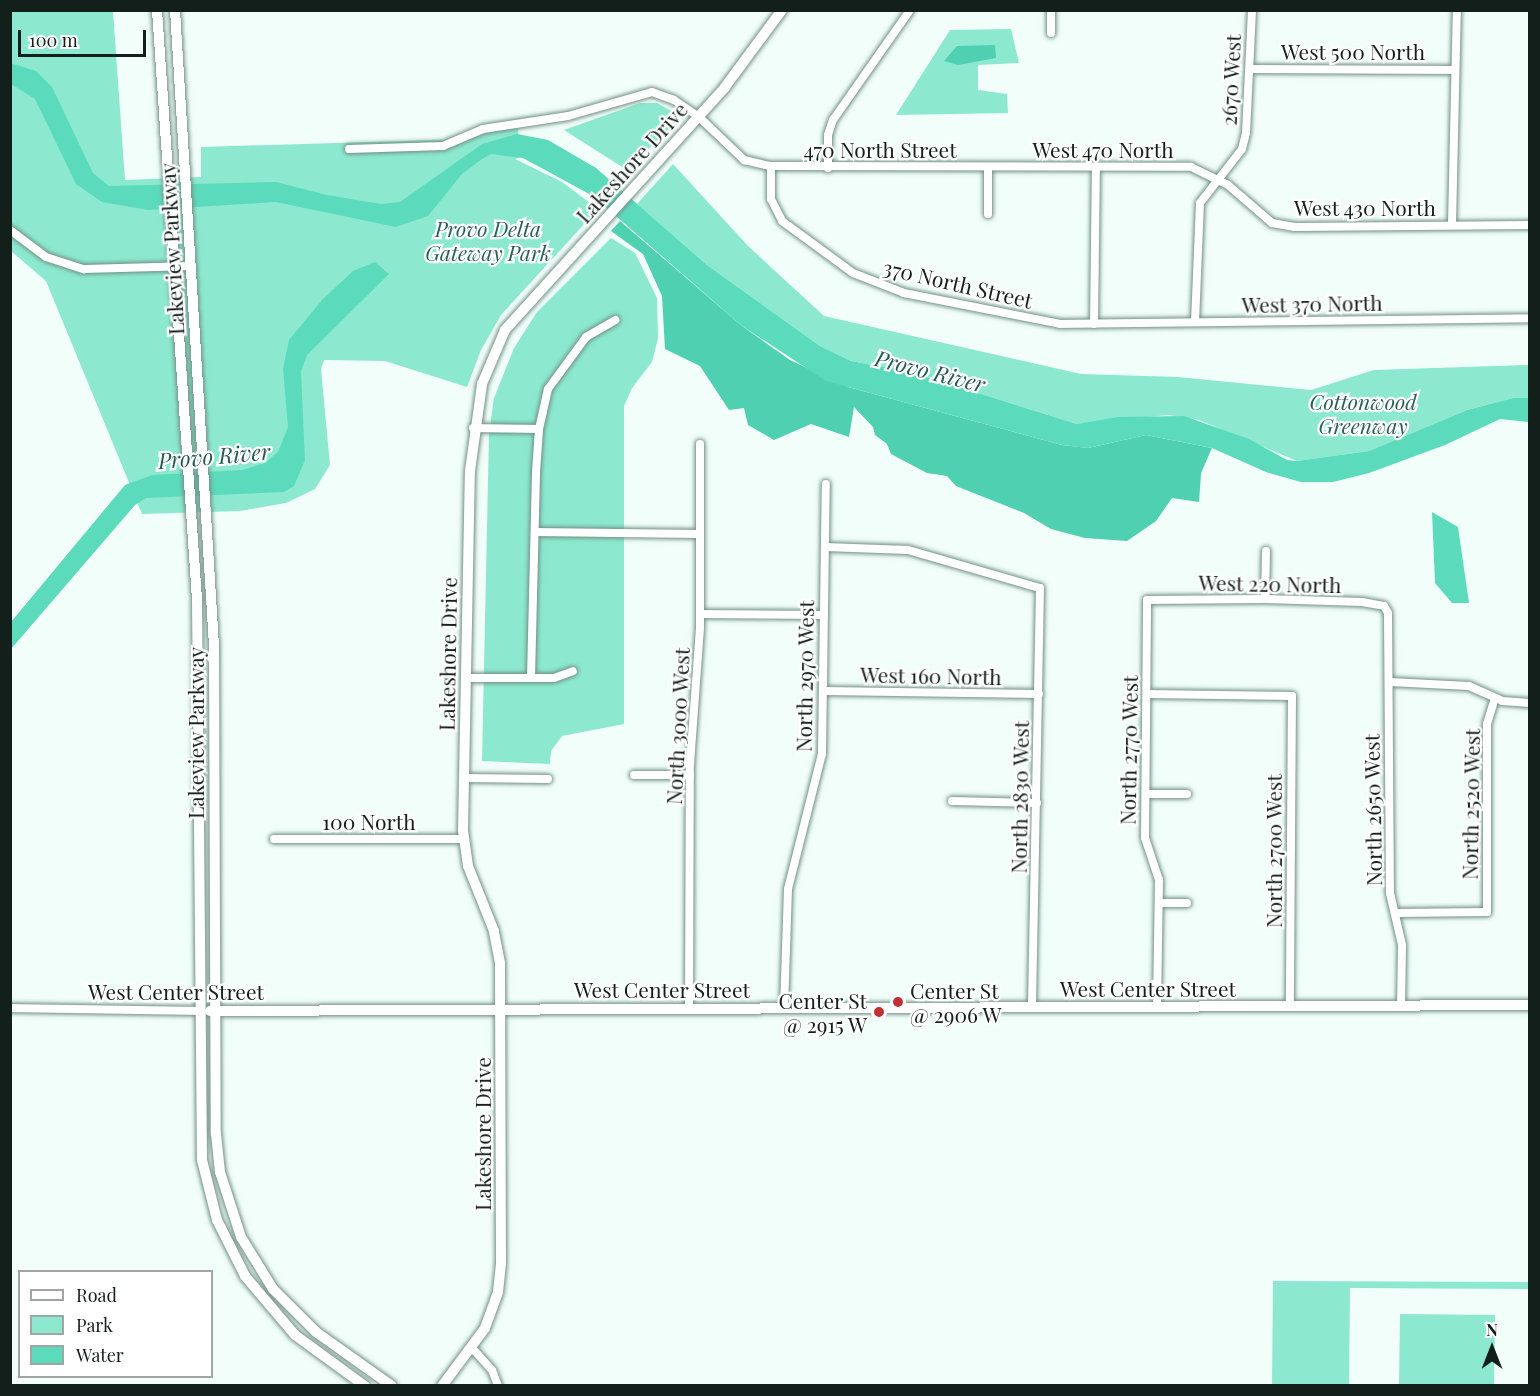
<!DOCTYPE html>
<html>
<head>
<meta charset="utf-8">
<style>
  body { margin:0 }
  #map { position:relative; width:1540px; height:1396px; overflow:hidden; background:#f1fef9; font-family:"Playfair Display",serif }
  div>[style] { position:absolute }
  .green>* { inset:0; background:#8ce9cf }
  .forest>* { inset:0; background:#4ed0b1 }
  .water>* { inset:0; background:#5bdbbb }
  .roads { filter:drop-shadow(0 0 2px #729086) drop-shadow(0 0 2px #729086) }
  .street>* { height:8px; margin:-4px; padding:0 4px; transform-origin:4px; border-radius:4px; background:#fff }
  .secondary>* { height:10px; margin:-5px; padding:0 5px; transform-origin:5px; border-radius:5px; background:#fff }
  .dots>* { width:16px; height:16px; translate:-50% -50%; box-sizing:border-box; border:3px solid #fff; border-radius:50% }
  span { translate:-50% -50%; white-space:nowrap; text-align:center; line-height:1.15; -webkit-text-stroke:4.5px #fff; paint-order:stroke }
  .street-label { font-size:21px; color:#131f1b }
  .park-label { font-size:21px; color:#2b6052; font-style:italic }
  .poi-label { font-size:21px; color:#131f1b }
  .left { translate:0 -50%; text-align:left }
  .right { translate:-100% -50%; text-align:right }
  .water-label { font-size:22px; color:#255a4c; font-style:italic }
  .frame { position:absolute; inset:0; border:12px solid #131f1b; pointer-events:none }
  .legend { position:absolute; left:18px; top:1270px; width:195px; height:108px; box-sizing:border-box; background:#fff; border:2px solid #a1a5a4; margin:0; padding:8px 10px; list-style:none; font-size:18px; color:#131f1b }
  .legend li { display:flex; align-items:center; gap:12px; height:30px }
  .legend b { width:30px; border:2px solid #a1a5a4 }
  .north { position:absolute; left:1462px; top:1318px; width:60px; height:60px; -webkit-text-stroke:4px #fff; paint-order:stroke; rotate:0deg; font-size:16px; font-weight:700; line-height:24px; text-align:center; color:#131f1b }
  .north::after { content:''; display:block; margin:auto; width:21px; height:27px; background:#131f1b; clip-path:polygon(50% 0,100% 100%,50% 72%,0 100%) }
  .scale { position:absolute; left:18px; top:30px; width:128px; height:27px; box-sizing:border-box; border:3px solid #131f1b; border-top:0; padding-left:8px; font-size:18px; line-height:21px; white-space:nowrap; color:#131f1b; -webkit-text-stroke:4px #fff; paint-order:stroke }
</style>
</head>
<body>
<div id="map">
  <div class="green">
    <div style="clip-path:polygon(10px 11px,113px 11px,125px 180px,201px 177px,201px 147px,466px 139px,518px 124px,519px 158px,515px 159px,562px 182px,598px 209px,501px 315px,481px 350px,467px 387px,385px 361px,324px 360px,321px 369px,330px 465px,315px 489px,286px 503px,240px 511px,142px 514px,46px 281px,11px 251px)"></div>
    <div style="clip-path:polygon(1011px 29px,1019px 63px,978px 65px,978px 90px,1007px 94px,1008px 113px,896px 115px,950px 30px)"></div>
    <div style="clip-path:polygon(640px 103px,657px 103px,675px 113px,674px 124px,627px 170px,564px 130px)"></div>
    <div style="clip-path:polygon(673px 164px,748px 246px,824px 316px,1081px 374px,1178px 377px,1311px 390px,1374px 370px,1529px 365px,1529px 398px,1513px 398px,1467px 410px,1369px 451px,1297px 461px,1199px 420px,1168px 415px,1077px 424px,911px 372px,851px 361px,820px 346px,707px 265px,637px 204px)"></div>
    <div style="clip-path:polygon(611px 238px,635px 253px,657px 298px,658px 338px,652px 362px,632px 388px,624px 406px,624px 724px,562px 736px,551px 751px,550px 764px,482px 761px,489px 433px,494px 398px,514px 348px,537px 312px)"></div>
    <div style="clip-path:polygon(1273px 1281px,1529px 1282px,1529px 1289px,1350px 1288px,1349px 1385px,1272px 1386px)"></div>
    <div style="clip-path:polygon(1400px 1314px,1495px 1315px,1494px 1385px,1399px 1385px)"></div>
  </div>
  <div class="forest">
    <div style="clip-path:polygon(995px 45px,996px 58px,958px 65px,944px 61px,957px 46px)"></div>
    <div style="clip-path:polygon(620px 221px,742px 326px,790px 360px,848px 387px,1062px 445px,1088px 448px,1146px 435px,1212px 448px,1201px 473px,1199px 502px,1172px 498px,1156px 521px,1127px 541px,1085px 538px,1051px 529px,1024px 513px,956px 486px,947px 476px,927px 473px,891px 454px,887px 444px,875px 435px,873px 427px,854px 407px,849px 437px,811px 424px,774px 440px,748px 425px,744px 408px,729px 410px,700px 366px,665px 349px,662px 296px,643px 254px,611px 231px)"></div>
  </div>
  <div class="water">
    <div style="clip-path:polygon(10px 63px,36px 71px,52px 87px,93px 173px,109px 186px,276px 182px,327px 195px,381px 204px,400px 202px,482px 144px,517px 134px,548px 140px,596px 168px,707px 265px,820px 346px,851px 361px,911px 372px,1077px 424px,1118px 417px,1184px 416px,1249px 439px,1287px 460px,1297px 461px,1369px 451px,1467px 410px,1513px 398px,1529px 398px,1529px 422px,1500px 419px,1445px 445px,1369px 473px,1333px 482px,1301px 482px,1266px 472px,1212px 448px,1146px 435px,1088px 448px,1062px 445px,826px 381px,742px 326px,593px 196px,523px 158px,491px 154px,482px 159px,462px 174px,428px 216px,396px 227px,276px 202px,148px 210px,102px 202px,76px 184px,35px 99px,11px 84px)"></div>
    <div style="clip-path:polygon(375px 262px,389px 274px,307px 355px,301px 371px,305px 460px,294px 486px,284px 492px,146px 498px,135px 505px,11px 649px,11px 622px,125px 485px,152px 475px,242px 470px,265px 463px,278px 452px,288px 427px,283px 369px,289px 340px,322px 300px,353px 271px)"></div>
    <div style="clip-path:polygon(1432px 512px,1458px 527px,1469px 603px,1452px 603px,1435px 583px)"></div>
  </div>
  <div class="roads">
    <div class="street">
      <div style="left:1051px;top:10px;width:23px;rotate:90deg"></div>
      <div style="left:1250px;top:69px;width:205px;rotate:0.3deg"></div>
      <div style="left:349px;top:149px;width:94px;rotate:-1.8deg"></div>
      <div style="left:443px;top:146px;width:43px;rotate:-23deg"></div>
      <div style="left:483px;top:129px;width:86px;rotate:-8.7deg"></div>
      <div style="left:568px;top:116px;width:87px;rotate:-15.9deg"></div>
      <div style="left:652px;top:92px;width:23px;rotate:20deg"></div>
      <div style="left:674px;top:100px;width:29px;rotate:34deg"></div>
      <div style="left:698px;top:116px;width:64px;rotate:43.7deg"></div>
      <div style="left:744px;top:160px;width:28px;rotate:13deg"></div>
      <div style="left:771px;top:166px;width:420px;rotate:0.1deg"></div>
      <div style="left:1191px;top:167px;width:41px;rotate:25.9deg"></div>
      <div style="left:1228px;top:185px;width:58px;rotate:40.8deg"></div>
      <div style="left:1272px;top:223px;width:23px;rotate:10deg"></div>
      <div style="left:1295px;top:227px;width:235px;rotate:-0.5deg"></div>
      <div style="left:771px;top:166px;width:33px;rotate:90deg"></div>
      <div style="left:771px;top:199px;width:25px;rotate:63deg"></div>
      <div style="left:782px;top:221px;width:88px;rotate:36.2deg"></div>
      <div style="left:853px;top:273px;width:55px;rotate:21.4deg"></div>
      <div style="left:904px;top:293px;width:159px;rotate:11.2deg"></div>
      <div style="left:1060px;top:324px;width:470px;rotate:-0.7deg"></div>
      <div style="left:988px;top:167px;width:47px;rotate:90deg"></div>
      <div style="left:828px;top:168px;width:33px;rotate:-90deg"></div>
      <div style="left:828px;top:135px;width:16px;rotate:-72deg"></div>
      <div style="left:833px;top:120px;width:134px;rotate:-55deg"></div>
      <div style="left:1452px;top:224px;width:214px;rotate:-88.7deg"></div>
      <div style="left:10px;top:230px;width:45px;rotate:36.9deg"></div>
      <div style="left:46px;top:257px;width:40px;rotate:18deg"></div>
      <div style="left:84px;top:269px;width:108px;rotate:-1.6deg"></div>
      <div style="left:1195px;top:322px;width:119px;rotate:-87.6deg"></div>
      <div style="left:1200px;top:203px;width:68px;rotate:-52.1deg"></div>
      <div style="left:1242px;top:149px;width:16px;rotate:-76deg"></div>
      <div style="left:1246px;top:133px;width:123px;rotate:-87.2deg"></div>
      <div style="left:1094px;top:324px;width:157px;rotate:-89.3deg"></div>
      <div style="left:473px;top:428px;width:66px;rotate:0.9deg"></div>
      <div style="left:535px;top:532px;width:164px;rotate:0.7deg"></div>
      <div style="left:825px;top:547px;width:83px;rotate:2.1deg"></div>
      <div style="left:908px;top:550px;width:137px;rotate:16.1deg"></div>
      <div style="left:1040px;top:588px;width:420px;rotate:91.1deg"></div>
      <div style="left:1265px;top:599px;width:48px;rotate:-88.8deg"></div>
      <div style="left:700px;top:614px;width:124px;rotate:0.5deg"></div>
      <div style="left:466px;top:678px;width:88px"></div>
      <div style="left:554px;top:678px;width:20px;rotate:-20deg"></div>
      <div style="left:531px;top:678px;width:206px;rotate:-88.6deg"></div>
      <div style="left:536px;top:472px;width:43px;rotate:-86deg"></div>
      <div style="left:539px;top:429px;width:41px;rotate:-77.3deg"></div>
      <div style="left:548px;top:389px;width:64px;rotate:-53.8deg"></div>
      <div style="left:586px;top:337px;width:34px;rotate:-30deg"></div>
      <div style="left:1390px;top:682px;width:79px;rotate:2.9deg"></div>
      <div style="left:1469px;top:686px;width:36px;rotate:24deg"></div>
      <div style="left:1502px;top:701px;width:28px;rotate:4deg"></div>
      <div style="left:824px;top:691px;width:215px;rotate:0.8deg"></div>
      <div style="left:1147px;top:694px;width:145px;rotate:0.8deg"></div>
      <div style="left:1292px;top:696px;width:311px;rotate:90.4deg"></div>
      <div style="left:634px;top:775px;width:56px"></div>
      <div style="left:464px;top:778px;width:84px;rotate:0.7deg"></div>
      <div style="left:1146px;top:794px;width:41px"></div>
      <div style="left:952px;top:801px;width:85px;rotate:1.3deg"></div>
      <div style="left:274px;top:839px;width:189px"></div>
      <div style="left:1159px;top:903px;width:28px"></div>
      <div style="left:1396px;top:913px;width:91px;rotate:-0.6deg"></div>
      <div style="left:1487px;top:912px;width:188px;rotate:-90deg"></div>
      <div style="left:1487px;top:724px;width:27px;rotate:-73deg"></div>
      <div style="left:1157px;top:1007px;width:127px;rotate:-89.1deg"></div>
      <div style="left:1159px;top:880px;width:44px;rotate:-108.4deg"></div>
      <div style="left:1145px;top:838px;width:238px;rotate:-89.5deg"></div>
      <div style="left:1147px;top:600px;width:118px;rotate:-0.5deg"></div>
      <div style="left:1265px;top:599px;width:97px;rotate:1.8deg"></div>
      <div style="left:1362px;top:602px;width:22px;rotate:10deg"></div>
      <div style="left:1384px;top:606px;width:8px;rotate:60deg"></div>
      <div style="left:1388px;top:613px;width:280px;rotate:89.6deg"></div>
      <div style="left:1390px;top:893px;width:53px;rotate:77deg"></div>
      <div style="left:1402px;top:945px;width:61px;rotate:90.9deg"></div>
      <div style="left:10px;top:1008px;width:190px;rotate:0.9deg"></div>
      <div style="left:689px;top:1009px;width:245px;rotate:-89.8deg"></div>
      <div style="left:690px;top:764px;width:137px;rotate:-85.8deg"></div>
      <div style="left:700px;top:627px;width:183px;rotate:-90deg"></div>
      <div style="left:784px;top:1009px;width:120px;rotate:-88.1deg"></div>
      <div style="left:788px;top:889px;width:139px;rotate:-75.9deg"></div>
      <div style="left:822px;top:754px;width:270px;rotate:-89.2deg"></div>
      <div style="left:473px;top:1349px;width:28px;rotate:48deg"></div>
      <div style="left:492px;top:1370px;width:17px;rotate:69deg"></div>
    </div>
    <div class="secondary">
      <div style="left:157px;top:10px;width:591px;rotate:86.12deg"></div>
      <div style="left:197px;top:600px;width:560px;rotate:89.49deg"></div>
      <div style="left:202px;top:1160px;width:62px;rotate:76deg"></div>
      <div style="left:217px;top:1220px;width:63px;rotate:63.4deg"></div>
      <div style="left:245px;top:1276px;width:77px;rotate:49.7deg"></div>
      <div style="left:295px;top:1335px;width:87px;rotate:36.1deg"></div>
      <div style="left:175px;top:10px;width:636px;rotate:86.49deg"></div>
      <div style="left:214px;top:645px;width:489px;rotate:89.8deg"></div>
      <div style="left:216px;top:1134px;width:38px;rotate:84deg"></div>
      <div style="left:220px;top:1172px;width:68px;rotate:72.1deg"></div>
      <div style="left:241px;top:1237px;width:61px;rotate:58.4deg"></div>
      <div style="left:273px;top:1289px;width:61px;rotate:45deg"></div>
      <div style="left:316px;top:1332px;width:93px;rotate:35.4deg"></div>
      <div style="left:210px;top:1011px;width:1320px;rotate:-0.26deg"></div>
      <div style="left:442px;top:1386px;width:72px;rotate:-53.4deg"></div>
      <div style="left:485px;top:1328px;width:38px;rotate:-70deg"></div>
      <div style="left:498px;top:1292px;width:30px;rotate:-84deg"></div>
      <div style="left:501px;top:1262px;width:299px;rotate:-90.2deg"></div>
      <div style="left:500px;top:963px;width:33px;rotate:-101deg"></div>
      <div style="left:494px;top:931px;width:70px;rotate:-111.8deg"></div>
      <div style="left:468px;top:866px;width:36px;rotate:-98deg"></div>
      <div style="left:463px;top:830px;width:359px;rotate:-88.9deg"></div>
      <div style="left:470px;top:471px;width:88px;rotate:-82.1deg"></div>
      <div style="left:482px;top:384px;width:59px;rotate:-66.9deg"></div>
      <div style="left:505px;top:330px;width:328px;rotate:-47.8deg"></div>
      <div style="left:725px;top:87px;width:96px;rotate:-53.5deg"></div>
    </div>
  </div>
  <div class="dots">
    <div style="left:898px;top:1002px;background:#bf3035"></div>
    <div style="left:879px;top:1012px;background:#bf3035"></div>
  </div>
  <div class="street-label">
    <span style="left:1353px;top:51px">West 500 North</span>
    <span style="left:1230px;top:80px;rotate:-87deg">2670 West</span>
    <span style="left:880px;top:149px">470 North Street</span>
    <span style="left:1103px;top:149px">West 470 North</span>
    <span style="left:631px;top:162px;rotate:-48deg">Lakeshore Drive</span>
    <span style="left:1365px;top:207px">West 430 North</span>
    <span style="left:171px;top:249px;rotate:-93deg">Lakeview Parkway</span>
    <span style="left:958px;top:283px;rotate:13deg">370 North Street</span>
    <span style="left:1312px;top:303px;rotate:-1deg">West 370 North</span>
    <span style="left:1270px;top:583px;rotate:1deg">West 220 North</span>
    <span style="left:447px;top:654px;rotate:-89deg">Lakeshore Drive</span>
    <span style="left:931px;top:675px;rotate:1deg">West 160 North</span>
    <span style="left:804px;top:676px;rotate:-89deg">North 2970 West</span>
    <span style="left:677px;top:726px;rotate:-87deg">North 3000 West</span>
    <span style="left:195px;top:733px;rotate:-90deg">Lakeview Parkway</span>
    <span style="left:1128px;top:750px;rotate:-89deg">North 2770 West</span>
    <span style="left:1019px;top:797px;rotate:-89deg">North 2830 West</span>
    <span style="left:1470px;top:804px;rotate:-89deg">North 2520 West</span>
    <span style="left:1372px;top:810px;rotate:-91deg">North 2650 West</span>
    <span style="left:369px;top:821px">100 North</span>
    <span style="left:1273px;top:851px;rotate:-90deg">North 2700 West</span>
    <span style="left:1148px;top:988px">West Center Street</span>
    <span style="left:662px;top:989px">West Center Street</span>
    <span style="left:176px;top:991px">West Center Street</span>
    <span style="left:482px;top:1134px;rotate:-90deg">Lakeshore Drive</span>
  </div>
  <div class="park-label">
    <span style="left:488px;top:240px">Provo Delta<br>Gateway Park</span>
    <span style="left:1363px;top:413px">Cottonwood<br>Greenway</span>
  </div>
  <div class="poi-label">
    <span class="left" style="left:910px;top:1002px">Center St<br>@ 2906 W</span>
    <span class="right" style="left:867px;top:1012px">Center St<br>@ 2915 W</span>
  </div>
  <div class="water-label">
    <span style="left:930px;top:371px;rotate:14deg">Provo River</span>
    <span style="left:214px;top:456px;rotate:-5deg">Provo River</span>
  </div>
  <div class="frame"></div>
  <ul class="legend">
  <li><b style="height:8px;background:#fff"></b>Road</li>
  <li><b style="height:16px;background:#8ce9cf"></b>Park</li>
  <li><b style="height:16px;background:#5bdbbb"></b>Water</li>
  </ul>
  <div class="north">N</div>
  <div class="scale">100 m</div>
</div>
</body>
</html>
